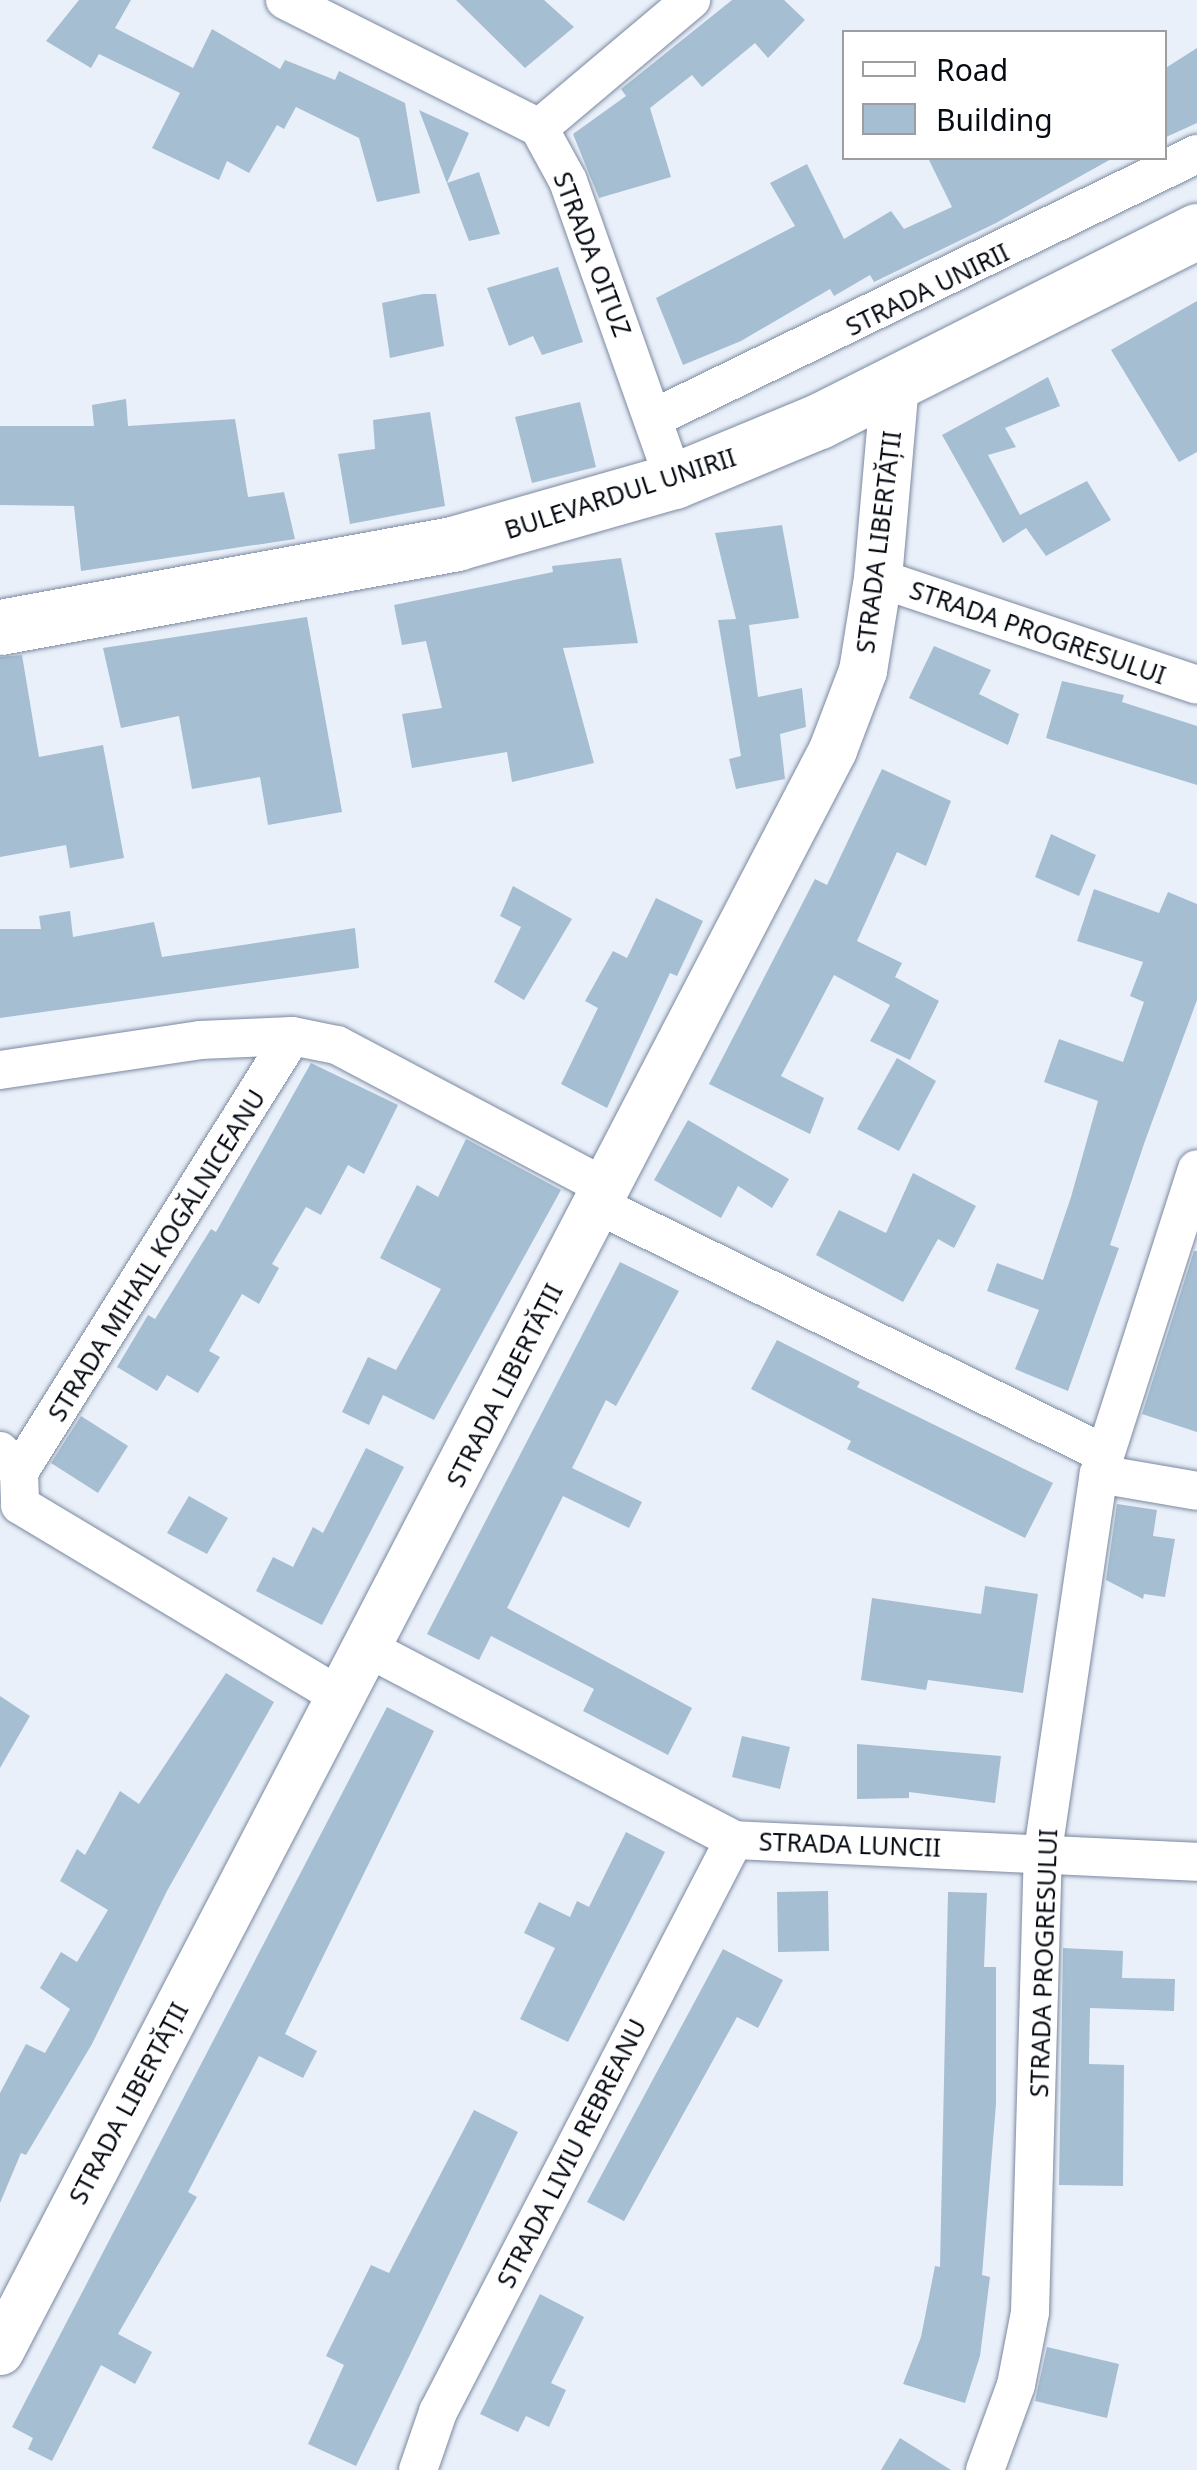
<!DOCTYPE html>
<html>
<head>
<meta charset="utf-8">
<style>
  body { margin:0 }
  #map { position:relative; width:1197px; height:2470px; overflow:hidden; background:#eaf0fa; font-family:"Noto Sans",sans-serif }
  div>[style] { position:absolute }
  .building>* { inset:0; background:#a5bed1 }
  .roads { filter:drop-shadow(0 0 2px #7b89a0) drop-shadow(0 0 2px #7b89a0) }
  .minor>* { height:38px; margin:-19px; padding:0 19px; transform-origin:19px; border-radius:19px; background:#fff }
  .tertiary>* { height:48px; margin:-24px; padding:0 24px; transform-origin:24px; border-radius:24px; background:#fff }
  .primary>* { height:55px; margin:-27.5px; padding:0 27.5px; transform-origin:27.5px; border-radius:27.5px; background:#fff }
  span { translate:-50% -50%; white-space:nowrap; text-align:center; line-height:1.15; -webkit-text-stroke:8px #fff; paint-order:stroke }
  .street-label { font-size:25px; color:#070c14 }
  .legend { position:absolute; left:842px; top:30px; width:325px; height:130px; box-sizing:border-box; background:#fff; border:2px solid #9c9ea1; margin:0; padding:12px 18px; list-style:none; font-size:30px; color:#070c14 }
  .legend li { display:flex; align-items:center; gap:20px; height:50px }
  .legend b { width:50px; border:2px solid #9c9ea1 }
</style>
</head>
<body>
<div id="map">
  <div class="building">
    <div style="clip-path:polygon(79px 0,131px 0,115px 28px,193px 68px,212px 29px,280px 69px,285px 60px,335px 80px,339px 71px,405px 103px,420px 193px,377px 202px,359px 138px,296px 107px,284px 129px,277px 125px,249px 173px,227px 161px,219px 180px,152px 148px,180px 93px,99px 54px,91px 68px,46px 41px)"></div>
    <div style="clip-path:polygon(456px 0,544px 0,574px 27px,525px 68px)"></div>
    <div style="clip-path:polygon(732px 0,784px 0,805px 20px,768px 58px,755px 43px,702px 87px,692px 75px,650px 108px,671px 177px,599px 198px,573px 134px,626px 96px,621px 89px)"></div>
    <div style="clip-path:polygon(1197px 48px,1197px 123px,1164px 138px,1164px 69px)"></div>
    <div style="clip-path:polygon(419px 110px,469px 133px,447px 183px,479px 172px,500px 234px,469px 241px)"></div>
    <div style="clip-path:polygon(928px 158px,1113px 158px,996px 223px,874px 282px,870px 275px,834px 296px,830px 289px,741px 341px,683px 365px,656px 298px,795px 226px,770px 183px,807px 164px,844px 239px,891px 211px,904px 229px,952px 207px)"></div>
    <div style="clip-path:polygon(558px 267px,583px 342px,542px 355px,533px 336px,509px 346px,487px 288px)"></div>
    <div style="clip-path:polygon(423px 294px,436px 294px,444px 346px,390px 358px,382px 303px)"></div>
    <div style="clip-path:polygon(1197px 301px,1197px 452px,1179px 462px,1111px 350px)"></div>
    <div style="clip-path:polygon(1048px 377px,1060px 406px,1005px 428px,1016px 447px,988px 455px,1020px 515px,1087px 481px,1111px 520px,1046px 556px,1026px 528px,1003px 543px,942px 435px)"></div>
    <div style="clip-path:polygon(126px 399px,128px 426px,235px 419px,248px 497px,284px 492px,295px 539px,81px 571px,74px 506px,0 505px,0 426px,94px 426px,92px 405px)"></div>
    <div style="clip-path:polygon(580px 402px,596px 467px,532px 483px,515px 417px)"></div>
    <div style="clip-path:polygon(430px 412px,445px 506px,350px 524px,338px 454px,375px 449px,373px 420px)"></div>
    <div style="clip-path:polygon(782px 525px,799px 618px,749px 625px,758px 697px,802px 688px,806px 727px,780px 734px,785px 779px,736px 789px,729px 759px,741px 756px,718px 620px,736px 619px,715px 533px)"></div>
    <div style="clip-path:polygon(621px 558px,638px 643px,563px 648px,594px 763px,512px 782px,507px 752px,412px 768px,402px 714px,442px 708px,426px 641px,402px 645px,394px 605px,553px 572px,552px 566px)"></div>
    <div style="clip-path:polygon(307px 617px,342px 812px,268px 825px,260px 777px,192px 789px,179px 716px,121px 728px,103px 648px)"></div>
    <div style="clip-path:polygon(934px 646px,991px 670px,979px 694px,1019px 714px,1008px 745px,909px 698px)"></div>
    <div style="clip-path:polygon(22px 655px,39px 757px,103px 745px,124px 858px,70px 868px,66px 845px,0 857px,0 657px)"></div>
    <div style="clip-path:polygon(1062px 681px,1124px 695px,1122px 702px,1197px 726px,1197px 785px,1046px 738px)"></div>
    <div style="clip-path:polygon(882px 769px,951px 801px,926px 866px,897px 852px,857px 941px,902px 963px,895px 977px,939px 1001px,910px 1060px,870px 1041px,890px 1005px,834px 975px,781px 1076px,824px 1098px,810px 1134px,709px 1084px,815px 879px,827px 885px)"></div>
    <div style="clip-path:polygon(1051px 834px,1096px 855px,1079px 896px,1035px 877px)"></div>
    <div style="clip-path:polygon(513px 886px,572px 919px,524px 1000px,494px 982px,521px 927px,500px 916px)"></div>
    <div style="clip-path:polygon(1094px 889px,1159px 913px,1168px 892px,1197px 904px,1197px 1000px,1145px 1141px,1110px 1245px,1119px 1248px,1068px 1391px,1015px 1369px,1039px 1310px,987px 1291px,997px 1263px,1043px 1280px,1071px 1197px,1098px 1101px,1044px 1082px,1059px 1039px,1123px 1062px,1144px 1002px,1130px 996px,1143px 962px,1077px 941px)"></div>
    <div style="clip-path:polygon(656px 898px,703px 921px,677px 976px,670px 973px,607px 1108px,561px 1084px,598px 1008px,585px 1001px,613px 951px,627px 958px)"></div>
    <div style="clip-path:polygon(70px 911px,73px 937px,154px 922px,162px 957px,355px 928px,359px 968px,0 1018px,0 929px,41px 929px,39px 916px)"></div>
    <div style="clip-path:polygon(897px 1058px,936px 1081px,899px 1151px,857px 1129px)"></div>
    <div style="clip-path:polygon(311px 1063px,398px 1105px,364px 1174px,348px 1165px,321px 1215px,306px 1207px,272px 1264px,279px 1268px,259px 1304px,242px 1294px,209px 1351px,220px 1357px,198px 1393px,167px 1375px,157px 1391px,117px 1367px,148px 1315px,155px 1319px,211px 1229px,216px 1232px)"></div>
    <div style="clip-path:polygon(688px 1120px,789px 1179px,772px 1208px,738px 1186px,721px 1218px,654px 1180px)"></div>
    <div style="clip-path:polygon(466px 1139px,561px 1190px,434px 1420px,383px 1395px,369px 1425px,342px 1412px,368px 1357px,396px 1370px,441px 1289px,380px 1258px,417px 1185px,438px 1197px)"></div>
    <div style="clip-path:polygon(913px 1173px,976px 1206px,954px 1248px,938px 1239px,903px 1302px,816px 1255px,839px 1210px,886px 1233px)"></div>
    <div style="clip-path:polygon(1194px 1251px,1197px 1251px,1197px 1432px,1142px 1414px)"></div>
    <div style="clip-path:polygon(620px 1262px,679px 1291px,616px 1406px,606px 1400px,572px 1468px,642px 1502px,629px 1528px,563px 1496px,507px 1608px,692px 1708px,668px 1755px,583px 1711px,594px 1689px,491px 1636px,479px 1660px,427px 1634px)"></div>
    <div style="clip-path:polygon(777px 1340px,860px 1382px,857px 1387px,1053px 1483px,1025px 1538px,847px 1449px,851px 1441px,751px 1389px)"></div>
    <div style="clip-path:polygon(81px 1416px,128px 1446px,98px 1493px,51px 1463px)"></div>
    <div style="clip-path:polygon(366px 1448px,404px 1467px,322px 1625px,256px 1591px,273px 1557px,293px 1567px,313px 1527px,323px 1533px)"></div>
    <div style="clip-path:polygon(189px 1496px,228px 1518px,207px 1554px,167px 1533px)"></div>
    <div style="clip-path:polygon(1117px 1504px,1157px 1510px,1153px 1536px,1175px 1539px,1165px 1597px,1144px 1594px,1143px 1599px,1106px 1580px)"></div>
    <div style="clip-path:polygon(985px 1586px,1038px 1594px,1023px 1693px,928px 1680px,926px 1690px,861px 1680px,872px 1598px,981px 1614px)"></div>
    <div style="clip-path:polygon(226px 1673px,274px 1702px,167px 1891px,92px 2044px,26px 2155px,21px 2153px,0 2203px,0 2093px,26px 2044px,45px 2053px,70px 2009px,40px 1988px,61px 1952px,77px 1962px,108px 1910px,60px 1881px,77px 1849px,85px 1855px,120px 1791px,139px 1804px)"></div>
    <div style="clip-path:polygon(0 1696px,30px 1716px,0 1768px)"></div>
    <div style="clip-path:polygon(387px 1707px,434px 1731px,285px 2034px,317px 2051px,303px 2078px,259px 2056px,188px 2192px,197px 2197px,118px 2334px,152px 2352px,135px 2384px,101px 2365px,52px 2461px,28px 2449px,33px 2438px,12px 2427px)"></div>
    <div style="clip-path:polygon(742px 1736px,790px 1747px,780px 1789px,732px 1777px)"></div>
    <div style="clip-path:polygon(857px 1744px,1001px 1756px,995px 1803px,909px 1792px,909px 1798px,857px 1799px)"></div>
    <div style="clip-path:polygon(626px 1832px,665px 1852px,568px 2042px,520px 2019px,555px 1948px,524px 1933px,539px 1902px,570px 1917px,577px 1901px,589px 1907px)"></div>
    <div style="clip-path:polygon(828px 1891px,829px 1951px,778px 1952px,777px 1892px)"></div>
    <div style="clip-path:polygon(948px 1892px,987px 1893px,984px 1967px,996px 1967px,996px 2104px,982px 2275px,990px 2277px,980px 2356px,965px 2403px,903px 2384px,921px 2337px,935px 2266px,940px 2267px)"></div>
    <div style="clip-path:polygon(1063px 1948px,1123px 1951px,1122px 1978px,1175px 1979px,1174px 2011px,1090px 2008px,1089px 2064px,1124px 2065px,1123px 2186px,1059px 2185px)"></div>
    <div style="clip-path:polygon(723px 1949px,783px 1980px,758px 2028px,737px 2017px,624px 2221px,587px 2202px)"></div>
    <div style="clip-path:polygon(474px 2110px,518px 2132px,356px 2466px,308px 2444px,344px 2365px,326px 2356px,371px 2265px,389px 2273px)"></div>
    <div style="clip-path:polygon(540px 2294px,584px 2317px,551px 2383px,566px 2390px,549px 2427px,526px 2416px,518px 2432px,480px 2414px)"></div>
    <div style="clip-path:polygon(1047px 2347px,1119px 2364px,1107px 2418px,1035px 2401px)"></div>
    <div style="clip-path:polygon(900px 2438px,951px 2470px,881px 2470px)"></div>
  </div>
  <div class="roads">
    <div class="minor">
      <div style="left:285px;top:0;width:284px;rotate:26.7deg"></div>
      <div style="left:539px;top:128px;width:60px;rotate:61.3deg"></div>
      <div style="left:568px;top:181px;width:318px;rotate:70.5deg"></div>
      <div style="left:539px;top:128px;width:199px;rotate:-40.1deg"></div>
      <div style="left:654px;top:418px;width:604px;rotate:-25.93deg"></div>
      <div style="left:878px;top:578px;width:336px;rotate:18.5deg"></div>
      <div style="left:0;top:1070px;width:202px;rotate:-8.5deg"></div>
      <div style="left:200px;top:1040px;width:92px;rotate:-2.5deg"></div>
      <div style="left:292px;top:1036px;width:46px;rotate:11.3deg"></div>
      <div style="left:337px;top:1045px;width:303px;rotate:27.9deg"></div>
      <div style="left:596px;top:1204px;width:565px;rotate:26.16deg"></div>
      <div style="left:0;top:1451px;width:28px;rotate:48deg"></div>
      <div style="left:19px;top:1472px;width:33px;rotate:88deg"></div>
      <div style="left:20px;top:1505px;width:378px;rotate:30.9deg"></div>
      <div style="left:19px;top:1472px;width:514px;rotate:-57.95deg"></div>
      <div style="left:1099px;top:1474px;width:99px;rotate:9.8deg"></div>
      <div style="left:369px;top:1649px;width:412px;rotate:27.6deg"></div>
      <div style="left:734px;top:1840px;width:464px;rotate:2.7deg"></div>
      <div style="left:418px;top:2470px;width:61px;rotate:-71deg"></div>
      <div style="left:438px;top:2412px;width:644px;rotate:-62.64deg"></div>
      <div style="left:985px;top:2470px;width:90px;rotate:-70deg"></div>
      <div style="left:1016px;top:2385px;width:74px;rotate:-79.1deg"></div>
      <div style="left:1030px;top:2312px;width:461px;rotate:-88.4deg"></div>
      <div style="left:1043px;top:1851px;width:381px;rotate:-81.6deg"></div>
      <div style="left:1099px;top:1474px;width:320px;rotate:-72.2deg"></div>
    </div>
    <div class="tertiary">
      <div style="left:0;top:2351px;width:1805px;rotate:-62.51deg"></div>
      <div style="left:833px;top:750px;width:85px;rotate:-69.2deg"></div>
      <div style="left:863px;top:671px;width:94px;rotate:-80.8deg"></div>
      <div style="left:878px;top:578px;width:196px;rotate:-85deg"></div>
    </div>
    <div class="primary">
      <div style="left:0;top:627px;width:464px;rotate:-10.4deg"></div>
      <div style="left:456px;top:543px;width:227px;rotate:-15.9deg"></div>
      <div style="left:674px;top:481px;width:157px;rotate:-22.5deg"></div>
      <div style="left:819px;top:421px;width:423px;rotate:-26.7deg"></div>
    </div>
  </div>
  <div class="street-label">
    <span style="left:593px;top:254px;rotate:69deg">STRADA OITUZ</span>
    <span style="left:927px;top:289px;rotate:-26deg">STRADA UNIRII</span>
    <span style="left:620px;top:493px;rotate:-18deg">BULEVARDUL UNIRII</span>
    <span style="left:878px;top:542px;rotate:-83deg">STRADA LIBERTĂȚII</span>
    <span style="left:1038px;top:632px;rotate:19deg">STRADA PROGRESULUI</span>
    <span style="left:156px;top:1255px;rotate:-58deg">STRADA MIHAIL KOGĂLNICEANU</span>
    <span style="left:504px;top:1385px;rotate:-63deg">STRADA LIBERTĂȚII</span>
    <span style="left:850px;top:1844px;rotate:2deg">STRADA LUNCII</span>
    <span style="left:1043px;top:1963px;rotate:-88deg">STRADA PROGRESULUI</span>
    <span style="left:128px;top:2103px;rotate:-62deg">STRADA LIBERTĂȚII</span>
    <span style="left:571px;top:2153px;rotate:-63deg">STRADA LIVIU REBREANU</span>
  </div>
  <ul class="legend">
  <li><b style="height:12px;background:#fff"></b>Road</li>
  <li><b style="height:28px;background:#a5bed1"></b>Building</li>
  </ul>
</div>
</body>
</html>
